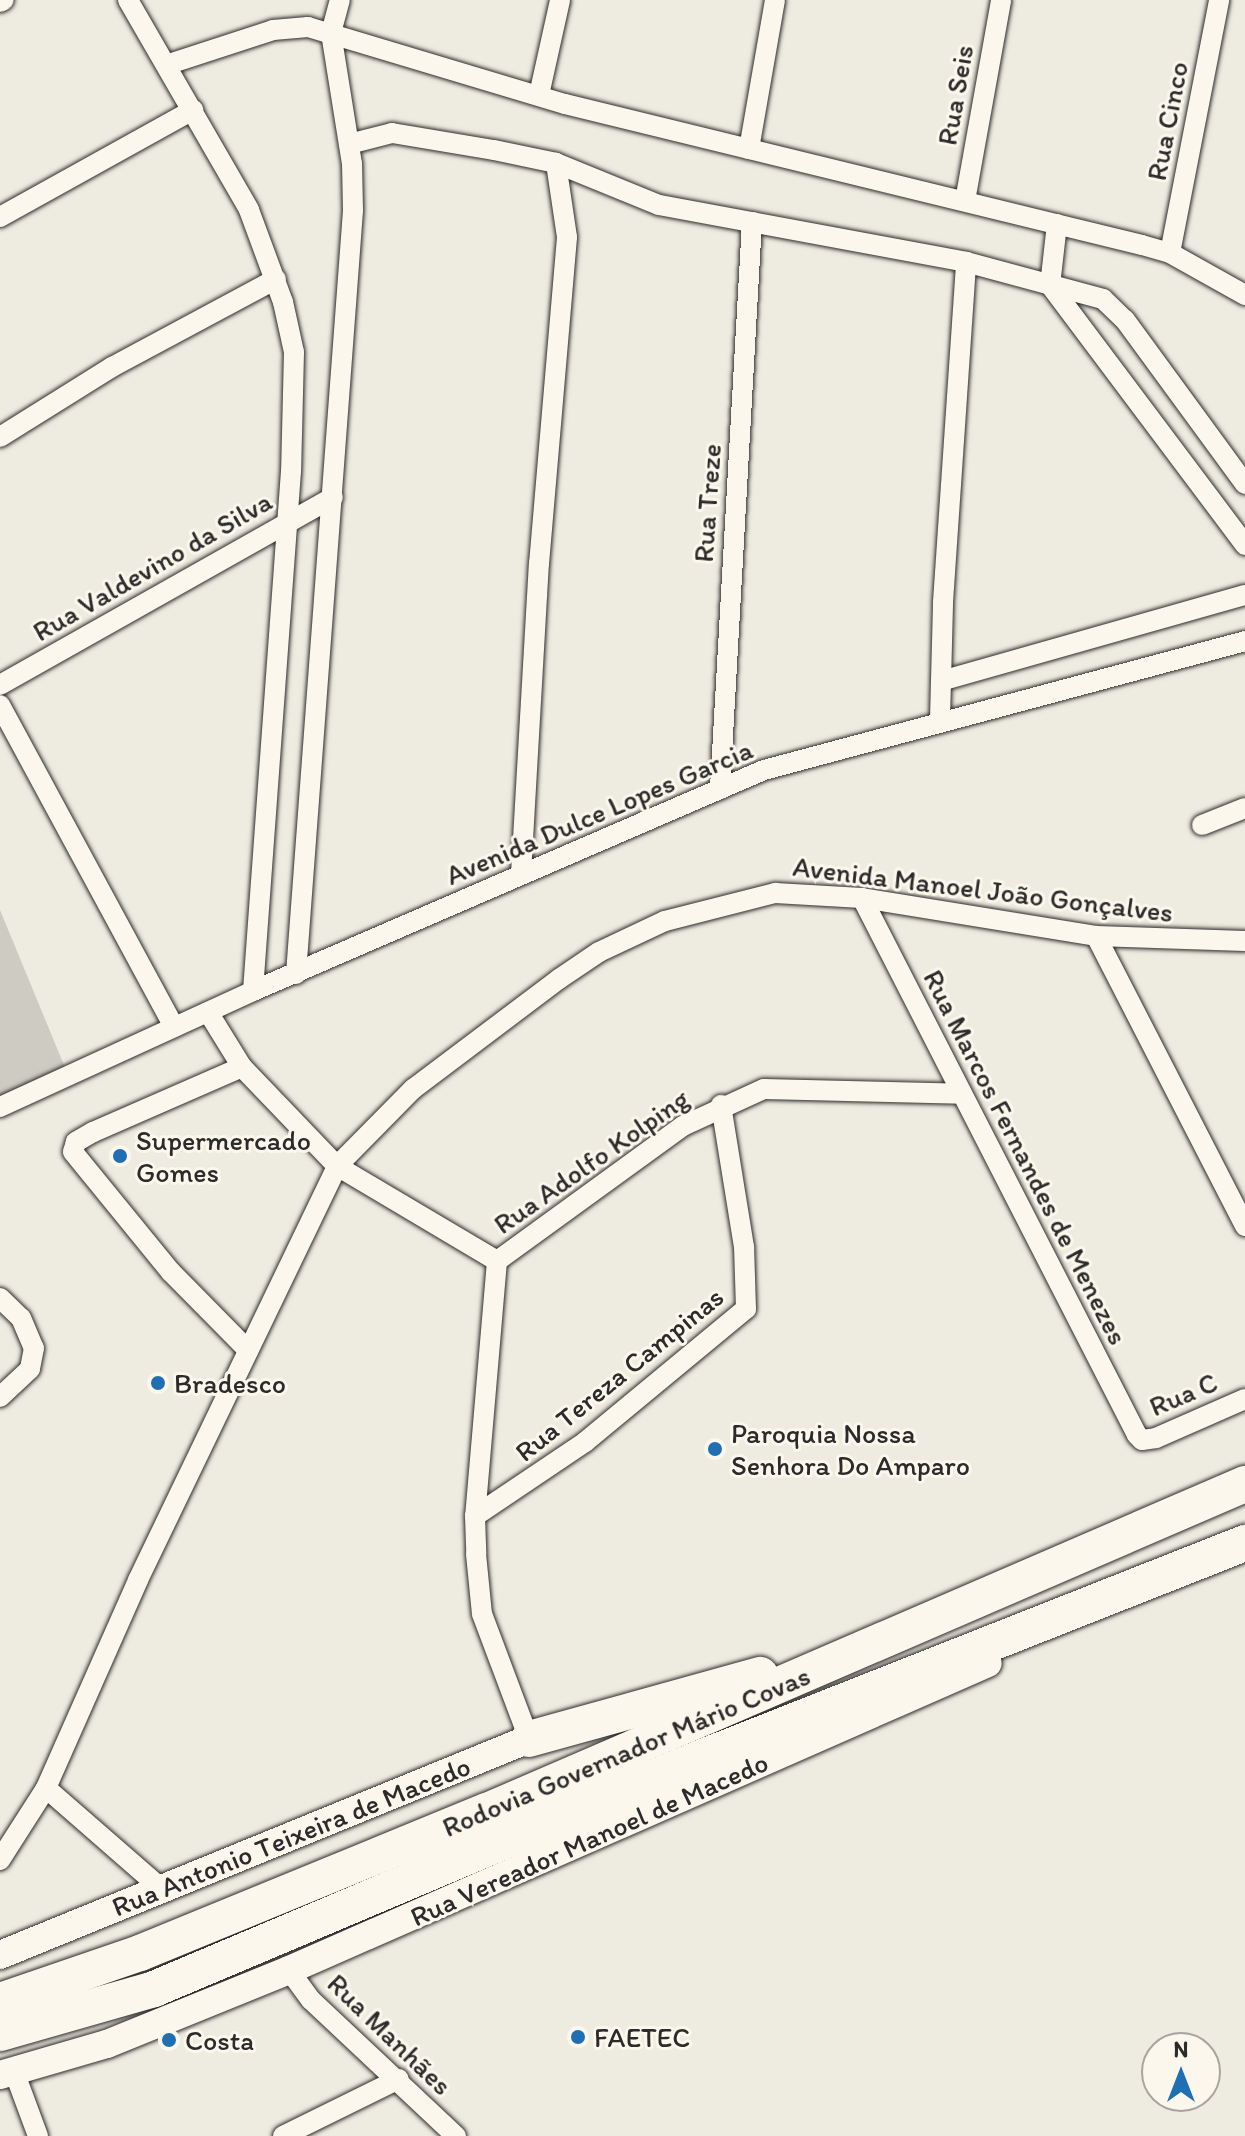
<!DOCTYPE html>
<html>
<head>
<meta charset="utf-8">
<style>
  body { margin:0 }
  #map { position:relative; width:1245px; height:2136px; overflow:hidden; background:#eeebe0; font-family:Itim,sans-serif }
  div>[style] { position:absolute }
  .green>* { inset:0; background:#cecbc2 }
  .roads { filter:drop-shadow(0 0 2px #2b2b2b) drop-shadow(0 0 2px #2b2b2b) }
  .street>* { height:20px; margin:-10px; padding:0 10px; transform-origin:10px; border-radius:10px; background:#fbf7ec }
  .secondary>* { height:28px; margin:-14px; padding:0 14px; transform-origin:14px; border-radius:14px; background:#fbf7ec }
  .highway>* { height:36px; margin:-18px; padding:0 18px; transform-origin:18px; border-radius:18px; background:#fbf7ec }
  .dots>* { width:22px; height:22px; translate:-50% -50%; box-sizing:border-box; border:4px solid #fbf7ec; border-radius:50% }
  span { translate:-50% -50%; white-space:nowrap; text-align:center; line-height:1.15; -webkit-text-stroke:6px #fbf7ec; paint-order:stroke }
  .street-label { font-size:28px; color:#2b2b2b }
  .poi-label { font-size:28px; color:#2b2b2b }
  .left { translate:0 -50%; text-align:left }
  .north { position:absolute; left:1141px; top:2032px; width:80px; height:80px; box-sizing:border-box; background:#fbf7ec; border:2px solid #a8a59f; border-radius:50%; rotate:0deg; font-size:22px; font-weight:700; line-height:32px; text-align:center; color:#2b2b2b }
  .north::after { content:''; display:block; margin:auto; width:28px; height:36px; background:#1f6fb2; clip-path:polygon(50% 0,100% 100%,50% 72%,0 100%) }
</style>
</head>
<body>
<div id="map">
  <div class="green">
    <div style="clip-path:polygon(0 910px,66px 1070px,0 1099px)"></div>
  </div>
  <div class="roads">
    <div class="street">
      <div style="left:128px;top:0;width:242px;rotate:60deg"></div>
      <div style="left:249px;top:210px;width:98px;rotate:69.7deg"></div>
      <div style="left:283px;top:302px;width:51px;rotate:77.6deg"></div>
      <div style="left:294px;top:352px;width:119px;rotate:91.4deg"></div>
      <div style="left:291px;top:471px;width:521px;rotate:94.18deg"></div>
      <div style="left:0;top:2px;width:4px;rotate:-27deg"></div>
      <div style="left:169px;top:64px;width:109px;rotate:-18.1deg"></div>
      <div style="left:273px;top:30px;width:35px;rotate:-5deg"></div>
      <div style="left:308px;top:27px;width:268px;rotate:16.7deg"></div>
      <div style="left:565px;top:104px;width:594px;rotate:13.73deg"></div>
      <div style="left:1142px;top:245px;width:29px;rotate:16deg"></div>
      <div style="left:1170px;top:253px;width:86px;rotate:29.2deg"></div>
      <div style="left:539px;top:95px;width:97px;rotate:-77.5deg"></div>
      <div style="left:349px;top:144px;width:44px;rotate:-14.3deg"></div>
      <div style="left:392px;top:133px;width:103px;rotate:9.5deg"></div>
      <div style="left:494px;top:150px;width:63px;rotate:11.8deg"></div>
      <div style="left:556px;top:163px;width:111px;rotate:22.2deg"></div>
      <div style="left:659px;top:205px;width:312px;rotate:10.5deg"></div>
      <div style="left:966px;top:262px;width:142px;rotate:15.1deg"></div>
      <div style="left:1103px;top:299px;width:30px;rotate:44deg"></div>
      <div style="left:1125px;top:320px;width:203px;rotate:53.8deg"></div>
      <div style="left:749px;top:149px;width:151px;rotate:-80.1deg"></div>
      <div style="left:965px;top:201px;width:204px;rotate:-79.8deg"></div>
      <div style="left:0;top:217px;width:221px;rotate:-29deg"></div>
      <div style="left:1057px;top:224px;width:61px;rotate:96.5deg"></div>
      <div style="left:1050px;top:285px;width:325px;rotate:53.1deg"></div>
      <div style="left:1170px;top:253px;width:258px;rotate:-79deg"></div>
      <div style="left:0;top:437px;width:132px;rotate:-32deg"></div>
      <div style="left:112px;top:367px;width:186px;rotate:-28.2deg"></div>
      <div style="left:941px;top:681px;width:316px;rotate:-15.8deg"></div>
      <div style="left:0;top:685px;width:382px;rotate:-29.4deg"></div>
      <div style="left:0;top:705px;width:366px;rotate:61.6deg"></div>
      <div style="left:940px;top:719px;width:117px;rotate:-88.5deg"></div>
      <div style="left:943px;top:602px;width:341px;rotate:-86.1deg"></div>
      <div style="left:720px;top:789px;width:568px;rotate:-86.77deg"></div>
      <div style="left:1202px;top:825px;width:46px;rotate:-21.6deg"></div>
      <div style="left:521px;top:874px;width:311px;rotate:-86.7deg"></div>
      <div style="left:539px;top:564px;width:328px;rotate:-85.1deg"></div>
      <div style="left:567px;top:237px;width:75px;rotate:-98.5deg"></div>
      <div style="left:862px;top:898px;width:603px;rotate:62.88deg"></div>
      <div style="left:1137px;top:1435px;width:7px;rotate:45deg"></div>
      <div style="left:1142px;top:1440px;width:14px;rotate:-8deg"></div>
      <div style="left:1156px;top:1438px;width:97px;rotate:-23.7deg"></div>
      <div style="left:1096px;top:936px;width:326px;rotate:62.8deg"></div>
      <div style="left:296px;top:974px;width:766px;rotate:-85.73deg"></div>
      <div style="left:353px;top:210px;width:46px;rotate:-91.2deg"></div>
      <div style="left:352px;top:164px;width:133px;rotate:-99.1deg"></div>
      <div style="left:331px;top:33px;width:34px;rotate:-75deg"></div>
      <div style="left:208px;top:1012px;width:65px;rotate:58.3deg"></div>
      <div style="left:242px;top:1067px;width:137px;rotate:46.2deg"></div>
      <div style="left:337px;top:1166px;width:186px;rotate:30.7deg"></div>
      <div style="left:242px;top:1067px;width:163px;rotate:156.4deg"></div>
      <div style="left:93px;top:1132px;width:20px;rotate:150deg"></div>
      <div style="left:76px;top:1142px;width:10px;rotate:107deg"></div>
      <div style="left:73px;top:1152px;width:155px;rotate:50.8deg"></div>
      <div style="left:171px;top:1272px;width:110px;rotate:45.4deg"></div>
      <div style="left:0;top:1107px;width:278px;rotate:-24.6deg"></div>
      <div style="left:253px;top:991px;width:557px;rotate:-23.39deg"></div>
      <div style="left:764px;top:770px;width:498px;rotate:-15deg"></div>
      <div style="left:497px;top:1261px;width:230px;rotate:-36deg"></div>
      <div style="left:683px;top:1126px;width:89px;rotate:-24.6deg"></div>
      <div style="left:764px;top:1089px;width:198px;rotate:1.4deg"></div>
      <div style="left:497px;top:1261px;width:256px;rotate:94.9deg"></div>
      <div style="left:475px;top:1516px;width:38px;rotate:88deg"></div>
      <div style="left:476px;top:1554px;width:60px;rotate:84.3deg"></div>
      <div style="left:482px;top:1614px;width:134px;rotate:69.4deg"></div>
      <div style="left:0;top:1298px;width:29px;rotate:44deg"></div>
      <div style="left:21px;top:1318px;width:33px;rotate:67deg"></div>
      <div style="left:34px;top:1348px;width:21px;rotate:101deg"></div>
      <div style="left:30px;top:1369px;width:41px;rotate:137deg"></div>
      <div style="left:475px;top:1516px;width:133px;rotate:-33.9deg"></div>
      <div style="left:585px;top:1442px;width:209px;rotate:-39.6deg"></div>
      <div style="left:746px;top:1309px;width:62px;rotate:-91.8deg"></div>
      <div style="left:744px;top:1247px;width:144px;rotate:-99.2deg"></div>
      <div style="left:46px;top:1788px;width:155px;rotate:41.1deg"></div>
      <div style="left:0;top:1860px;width:85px;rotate:-57.4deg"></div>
      <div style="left:46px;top:1788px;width:227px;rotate:-66.1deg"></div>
      <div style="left:138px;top:1580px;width:459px;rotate:-64.3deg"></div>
      <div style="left:337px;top:1166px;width:108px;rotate:-45.4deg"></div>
      <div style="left:413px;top:1089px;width:183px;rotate:-37deg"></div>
      <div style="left:559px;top:979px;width:48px;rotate:-34deg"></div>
      <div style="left:599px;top:952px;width:73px;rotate:-25.2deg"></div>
      <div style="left:665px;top:921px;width:114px;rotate:-14.3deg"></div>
      <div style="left:775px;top:893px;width:87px;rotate:3.3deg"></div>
      <div style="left:862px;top:898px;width:237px;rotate:9.2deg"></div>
      <div style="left:1096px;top:936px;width:149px;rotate:1.9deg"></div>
      <div style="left:289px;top:1970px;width:37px;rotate:54deg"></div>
      <div style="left:311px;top:2000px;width:199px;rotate:43.2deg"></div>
      <div style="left:18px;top:2082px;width:58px;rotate:69.7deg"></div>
      <div style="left:283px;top:2136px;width:129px;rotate:-26.2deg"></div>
    </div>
    <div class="secondary">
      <div style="left:0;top:1955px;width:571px;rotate:-22.21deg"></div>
      <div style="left:0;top:2075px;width:111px;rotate:-16.2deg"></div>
      <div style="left:107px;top:2044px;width:196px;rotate:-22.1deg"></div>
      <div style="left:289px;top:1970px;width:763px;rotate:-23.71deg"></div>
    </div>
    <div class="highway">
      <div style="left:529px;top:1739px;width:240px;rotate:-15.5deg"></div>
      <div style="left:0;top:2001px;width:148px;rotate:-18.9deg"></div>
      <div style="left:140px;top:1953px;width:375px;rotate:-22.3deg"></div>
      <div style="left:487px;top:1811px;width:826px;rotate:-23.34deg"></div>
      <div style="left:0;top:2033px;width:160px;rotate:-15.9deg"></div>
      <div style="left:154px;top:1989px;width:596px;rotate:-22.91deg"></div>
      <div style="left:703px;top:1757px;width:583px;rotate:-21.55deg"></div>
    </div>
  </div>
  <div class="dots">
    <div style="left:120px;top:1156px;background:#1f6fb2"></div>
    <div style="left:158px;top:1383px;background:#1f6fb2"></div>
    <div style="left:715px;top:1449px;background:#1f6fb2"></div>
    <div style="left:578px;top:2037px;background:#1f6fb2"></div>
    <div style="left:169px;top:2040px;background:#1f6fb2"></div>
  </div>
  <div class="street-label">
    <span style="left:955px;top:95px;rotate:-80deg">Rua Seis</span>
    <span style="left:1167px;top:121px;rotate:-79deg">Rua Cinco</span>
    <span style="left:707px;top:503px;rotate:-86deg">Rua Treze</span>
    <span style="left:152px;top:566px;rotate:-30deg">Rua Valdevino da Silva</span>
    <span style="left:599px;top:812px;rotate:-23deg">Avenida Dulce Lopes Garcia</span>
    <span style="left:983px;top:889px;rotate:7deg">Avenida Manoel João Gonçalves</span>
    <span style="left:1026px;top:1157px;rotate:63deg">Rua Marcos Fernandes de Menezes</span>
    <span style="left:591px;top:1161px;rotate:-35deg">Rua Adolfo Kolping</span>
    <span style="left:619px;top:1374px;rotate:-39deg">Rua Tereza Campinas</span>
    <span style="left:1183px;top:1394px;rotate:-23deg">Rua C</span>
    <span style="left:626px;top:1751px;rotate:-23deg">Rodovia Governador Mário Covas</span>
    <span style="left:291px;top:1836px;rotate:-22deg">Rua Antonio Teixeira de Macedo</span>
    <span style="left:589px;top:1839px;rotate:-24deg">Rua Vereador Manoel de Macedo</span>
    <span style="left:390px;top:2034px;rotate:44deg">Rua Manhães</span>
  </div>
  <div class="poi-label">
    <span class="left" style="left:136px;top:1156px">Supermercado<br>Gomes</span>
    <span class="left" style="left:174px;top:1383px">Bradesco</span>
    <span class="left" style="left:731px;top:1449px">Paroquia Nossa<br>Senhora Do Amparo</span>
    <span class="left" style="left:594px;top:2037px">FAETEC</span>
    <span class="left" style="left:185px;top:2040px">Costa</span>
  </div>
  <div class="north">N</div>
</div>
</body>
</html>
